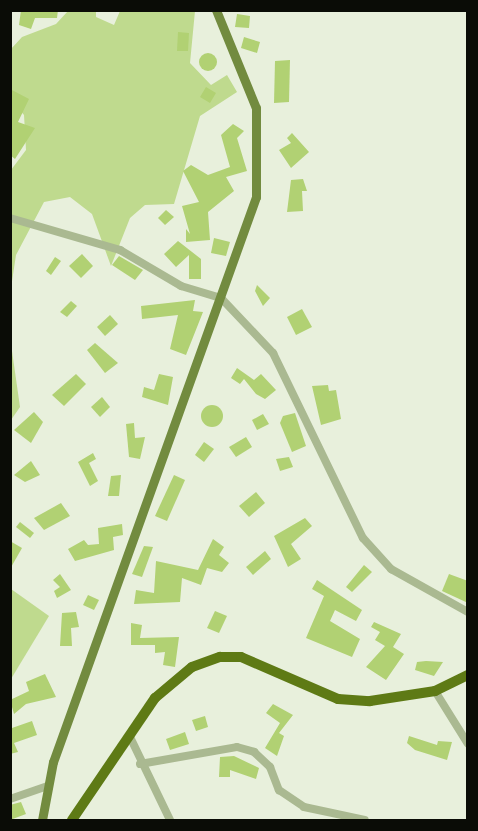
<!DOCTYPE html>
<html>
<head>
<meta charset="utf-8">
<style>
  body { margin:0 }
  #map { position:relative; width:478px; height:831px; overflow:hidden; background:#e8f0dc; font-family:Rubik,sans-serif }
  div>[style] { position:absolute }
  .green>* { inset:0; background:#bfda8e }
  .building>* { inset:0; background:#b1d173 }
  .round { border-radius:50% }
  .minor>* { height:8px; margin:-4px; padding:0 4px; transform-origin:4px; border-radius:4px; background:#aab991 }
  .major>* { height:9px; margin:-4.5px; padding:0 4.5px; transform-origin:4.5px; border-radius:4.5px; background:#728b3f }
  .highway>* { height:10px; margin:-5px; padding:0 5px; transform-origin:5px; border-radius:5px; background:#5e7a15 }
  span { translate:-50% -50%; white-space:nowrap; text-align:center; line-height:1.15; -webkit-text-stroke:6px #f6fee9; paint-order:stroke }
  .frame { position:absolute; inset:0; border:12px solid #0a0c06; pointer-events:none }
</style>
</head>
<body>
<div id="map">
  <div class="green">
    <div style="clip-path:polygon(68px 11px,96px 11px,96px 17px,114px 25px,120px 11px,195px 11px,190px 63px,211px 85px,227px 75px,237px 92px,200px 116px,174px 204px,145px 205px,130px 218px,111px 266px,92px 214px,70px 197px,44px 202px,16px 255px,11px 288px,11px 170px,26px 150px,24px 115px,11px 100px,11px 49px,22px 37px,56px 24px)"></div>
    <div style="clip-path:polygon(10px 337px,20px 407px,11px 420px,10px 420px)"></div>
    <div style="clip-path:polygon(11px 589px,49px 616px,11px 679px)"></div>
  </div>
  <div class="building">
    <div style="clip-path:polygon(21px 10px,58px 10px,57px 18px,35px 18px,31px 29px,19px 25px)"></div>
    <div style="clip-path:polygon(237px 14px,250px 16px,249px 28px,235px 27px)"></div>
    <div style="clip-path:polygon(178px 32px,189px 33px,188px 51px,177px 51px)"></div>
    <div style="clip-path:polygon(244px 37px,260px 42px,257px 53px,241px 48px)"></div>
    <div class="round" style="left:199px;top:53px;width:18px;height:18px"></div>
    <div style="clip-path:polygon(290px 60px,289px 102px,274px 103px,275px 61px)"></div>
    <div style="clip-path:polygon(206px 87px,216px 93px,210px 103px,200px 97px)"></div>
    <div style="clip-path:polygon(10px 89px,29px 99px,18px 122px,35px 128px,15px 159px,10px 155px)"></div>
    <div style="clip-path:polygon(233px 124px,244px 131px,237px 138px,247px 171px,226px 177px,234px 191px,208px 212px,210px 240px,186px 242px,186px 229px,190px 234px,182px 206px,199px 202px,183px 171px,191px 165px,208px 175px,230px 167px,221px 135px)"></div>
    <div style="clip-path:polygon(292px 133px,309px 152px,291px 168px,279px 150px,291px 143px,287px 138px)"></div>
    <div style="clip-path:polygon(303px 179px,307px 191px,302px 191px,303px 211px,287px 212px,291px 180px)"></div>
    <div style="clip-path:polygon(166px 210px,174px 217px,165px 225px,158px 218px)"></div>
    <div style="clip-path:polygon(214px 238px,230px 242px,226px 256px,211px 253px)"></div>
    <div style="clip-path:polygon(178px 241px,201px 259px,201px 279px,189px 279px,189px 255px,176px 267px,164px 254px)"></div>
    <div style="clip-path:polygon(82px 254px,93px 266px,81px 278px,69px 266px)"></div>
    <div style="clip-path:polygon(119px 256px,143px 270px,135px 280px,112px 265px)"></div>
    <div style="clip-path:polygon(55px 257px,61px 261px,51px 275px,46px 271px)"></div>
    <div style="clip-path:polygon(257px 285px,270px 298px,263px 306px,255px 291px)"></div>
    <div style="clip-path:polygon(195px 300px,193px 311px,203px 312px,186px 355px,170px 349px,178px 315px,142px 319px,141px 306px)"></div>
    <div style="clip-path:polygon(71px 301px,77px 306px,67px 317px,60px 312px)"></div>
    <div style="clip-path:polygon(302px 309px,312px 327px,296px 335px,287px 317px)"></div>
    <div style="clip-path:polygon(110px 315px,118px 324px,105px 336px,97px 327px)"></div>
    <div style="clip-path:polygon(95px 343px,118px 363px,105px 373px,87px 350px)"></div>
    <div style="clip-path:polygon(237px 368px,254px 380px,261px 374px,276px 390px,265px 399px,256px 394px,244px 379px,240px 384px,231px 378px)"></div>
    <div style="clip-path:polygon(76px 374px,86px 384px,64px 406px,52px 395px)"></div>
    <div style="clip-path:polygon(159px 374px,173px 377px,168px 405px,142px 397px,144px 387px,154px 390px)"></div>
    <div style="clip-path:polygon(328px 385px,329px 391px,336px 390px,341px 419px,321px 425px,312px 386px)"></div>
    <div style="clip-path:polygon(102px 397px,110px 407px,100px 417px,91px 407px)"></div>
    <div class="round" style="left:201px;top:405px;width:22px;height:22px"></div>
    <div style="clip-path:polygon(34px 412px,43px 422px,31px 443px,14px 430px)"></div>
    <div style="clip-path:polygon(295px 413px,306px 446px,292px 452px,280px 423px,283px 416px)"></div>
    <div style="clip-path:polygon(263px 414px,269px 424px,257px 430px,252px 420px)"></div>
    <div style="clip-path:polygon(134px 423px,135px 438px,145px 437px,140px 459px,129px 457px,126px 424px)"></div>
    <div style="clip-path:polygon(246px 437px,252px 447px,236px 457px,229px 447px)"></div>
    <div style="clip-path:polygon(204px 442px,214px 449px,204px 462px,195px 455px)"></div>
    <div style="clip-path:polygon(93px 453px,96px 459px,89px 463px,98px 481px,90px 486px,78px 462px)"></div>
    <div style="clip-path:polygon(289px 457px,293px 467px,280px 471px,276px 459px)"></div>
    <div style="clip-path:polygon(31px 461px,40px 475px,25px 482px,14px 475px)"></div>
    <div style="clip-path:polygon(121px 475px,119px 496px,108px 496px,111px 476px)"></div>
    <div style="clip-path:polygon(174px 475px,185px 480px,167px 521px,155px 516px)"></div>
    <div style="clip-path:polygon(256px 492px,265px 503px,249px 517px,239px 506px)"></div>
    <div style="clip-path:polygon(61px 503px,70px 516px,44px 530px,34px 518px)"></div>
    <div style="clip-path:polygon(305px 518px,312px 526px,291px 544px,301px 559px,288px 567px,274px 536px)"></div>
    <div style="clip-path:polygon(20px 522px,34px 533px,30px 538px,16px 527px)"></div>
    <div style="clip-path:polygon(122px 524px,123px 535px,113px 537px,114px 550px,75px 561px,68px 549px,84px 540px,88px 545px,99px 544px,98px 528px)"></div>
    <div style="clip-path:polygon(213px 539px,224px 547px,219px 555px,229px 563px,222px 572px,207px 568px,201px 585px,182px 578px,180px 602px,134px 604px,136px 590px,154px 593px,156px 561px,198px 570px)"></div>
    <div style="clip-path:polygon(10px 541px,22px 548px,10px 569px)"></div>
    <div style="clip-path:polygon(144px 546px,153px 547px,142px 577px,132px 574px)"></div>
    <div style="clip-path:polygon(265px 551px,271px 559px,253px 575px,246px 567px)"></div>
    <div style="clip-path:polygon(364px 565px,372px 572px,352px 592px,346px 587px)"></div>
    <div style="clip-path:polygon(60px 574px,71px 590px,57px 598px,54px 591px,60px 587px,53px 580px)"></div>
    <div style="clip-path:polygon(449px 574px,468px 581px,468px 603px,442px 591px)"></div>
    <div style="clip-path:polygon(317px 580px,362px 610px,356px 621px,335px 610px,330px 621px,360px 639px,352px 657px,306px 638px,324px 596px,312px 589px)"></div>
    <div style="clip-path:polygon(88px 595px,99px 600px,94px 610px,83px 605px)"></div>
    <div style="clip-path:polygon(215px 611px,227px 616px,219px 633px,207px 628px)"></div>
    <div style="clip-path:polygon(76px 612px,79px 627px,71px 628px,72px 646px,60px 646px,62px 613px)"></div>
    <div style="clip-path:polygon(374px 622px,401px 634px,393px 647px,404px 654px,386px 680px,366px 667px,385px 646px,375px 640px,380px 632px,371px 627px)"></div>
    <div style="clip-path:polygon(131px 623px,142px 625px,140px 638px,179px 637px,175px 667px,163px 665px,165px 652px,155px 653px,155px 645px,131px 645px)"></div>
    <div style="clip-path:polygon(426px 661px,443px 662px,434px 676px,415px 670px,417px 662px)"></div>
    <div style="clip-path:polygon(45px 674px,56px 697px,26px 704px,14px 714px,10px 700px,29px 691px,26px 682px)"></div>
    <div style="clip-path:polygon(273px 704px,293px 715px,279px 733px,284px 736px,277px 756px,265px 748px,280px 723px,266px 713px)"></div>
    <div style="clip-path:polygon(205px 716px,208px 727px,196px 731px,192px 720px)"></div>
    <div style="clip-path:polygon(32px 721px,37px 735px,14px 743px,18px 752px,10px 754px,12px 728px)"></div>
    <div style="clip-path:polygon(185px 732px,189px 744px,170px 750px,166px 739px)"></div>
    <div style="clip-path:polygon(409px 736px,437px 745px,438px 741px,452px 742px,447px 760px,415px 750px,407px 743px)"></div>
    <div style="clip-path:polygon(234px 756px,259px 768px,256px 779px,230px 770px,230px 777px,219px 777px,220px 757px)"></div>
    <div style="clip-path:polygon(21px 802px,26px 814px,10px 820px,10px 805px)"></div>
  </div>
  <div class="minor">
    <div style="left:10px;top:218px;width:115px;rotate:16.2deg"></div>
    <div style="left:120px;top:250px;width:71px;rotate:30.5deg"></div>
    <div style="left:181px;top:286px;width:42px;rotate:16.7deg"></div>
    <div style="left:221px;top:298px;width:76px;rotate:46.6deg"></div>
    <div style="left:273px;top:353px;width:206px;rotate:64.1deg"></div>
    <div style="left:363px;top:538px;width:42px;rotate:47.9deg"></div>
    <div style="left:391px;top:569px;width:88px;rotate:29.2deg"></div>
    <div style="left:435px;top:691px;width:62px;rotate:58.1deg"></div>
    <div style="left:131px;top:739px;width:90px;rotate:64.3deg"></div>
    <div style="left:140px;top:764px;width:98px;rotate:-9.9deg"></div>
    <div style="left:237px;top:747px;width:18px;rotate:16deg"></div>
    <div style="left:254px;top:752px;width:22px;rotate:43deg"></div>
    <div style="left:270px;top:767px;width:25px;rotate:69deg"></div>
    <div style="left:279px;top:790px;width:30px;rotate:34deg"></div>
    <div style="left:304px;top:807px;width:62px;rotate:12deg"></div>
    <div style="left:10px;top:799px;width:39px;rotate:-19deg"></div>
  </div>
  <div class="major">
    <div style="left:42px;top:820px;width:59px;rotate:-79.3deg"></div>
    <div style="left:53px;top:762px;width:600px;rotate:-70.24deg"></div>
    <div style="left:256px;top:197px;width:89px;rotate:-90deg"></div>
    <div style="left:256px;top:108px;width:106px;rotate:-112.2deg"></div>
  </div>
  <div class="highway">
    <div style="left:72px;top:820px;width:148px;rotate:-55.8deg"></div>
    <div style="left:155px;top:698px;width:48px;rotate:-40deg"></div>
    <div style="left:192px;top:667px;width:30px;rotate:-20deg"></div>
    <div style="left:220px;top:657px;width:21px"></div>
    <div style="left:241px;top:657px;width:106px;rotate:23.4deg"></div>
    <div style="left:338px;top:699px;width:32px;rotate:4deg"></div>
    <div style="left:370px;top:701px;width:66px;rotate:-8.7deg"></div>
    <div style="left:435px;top:691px;width:37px;rotate:-26deg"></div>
  </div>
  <div class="frame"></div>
</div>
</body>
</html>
